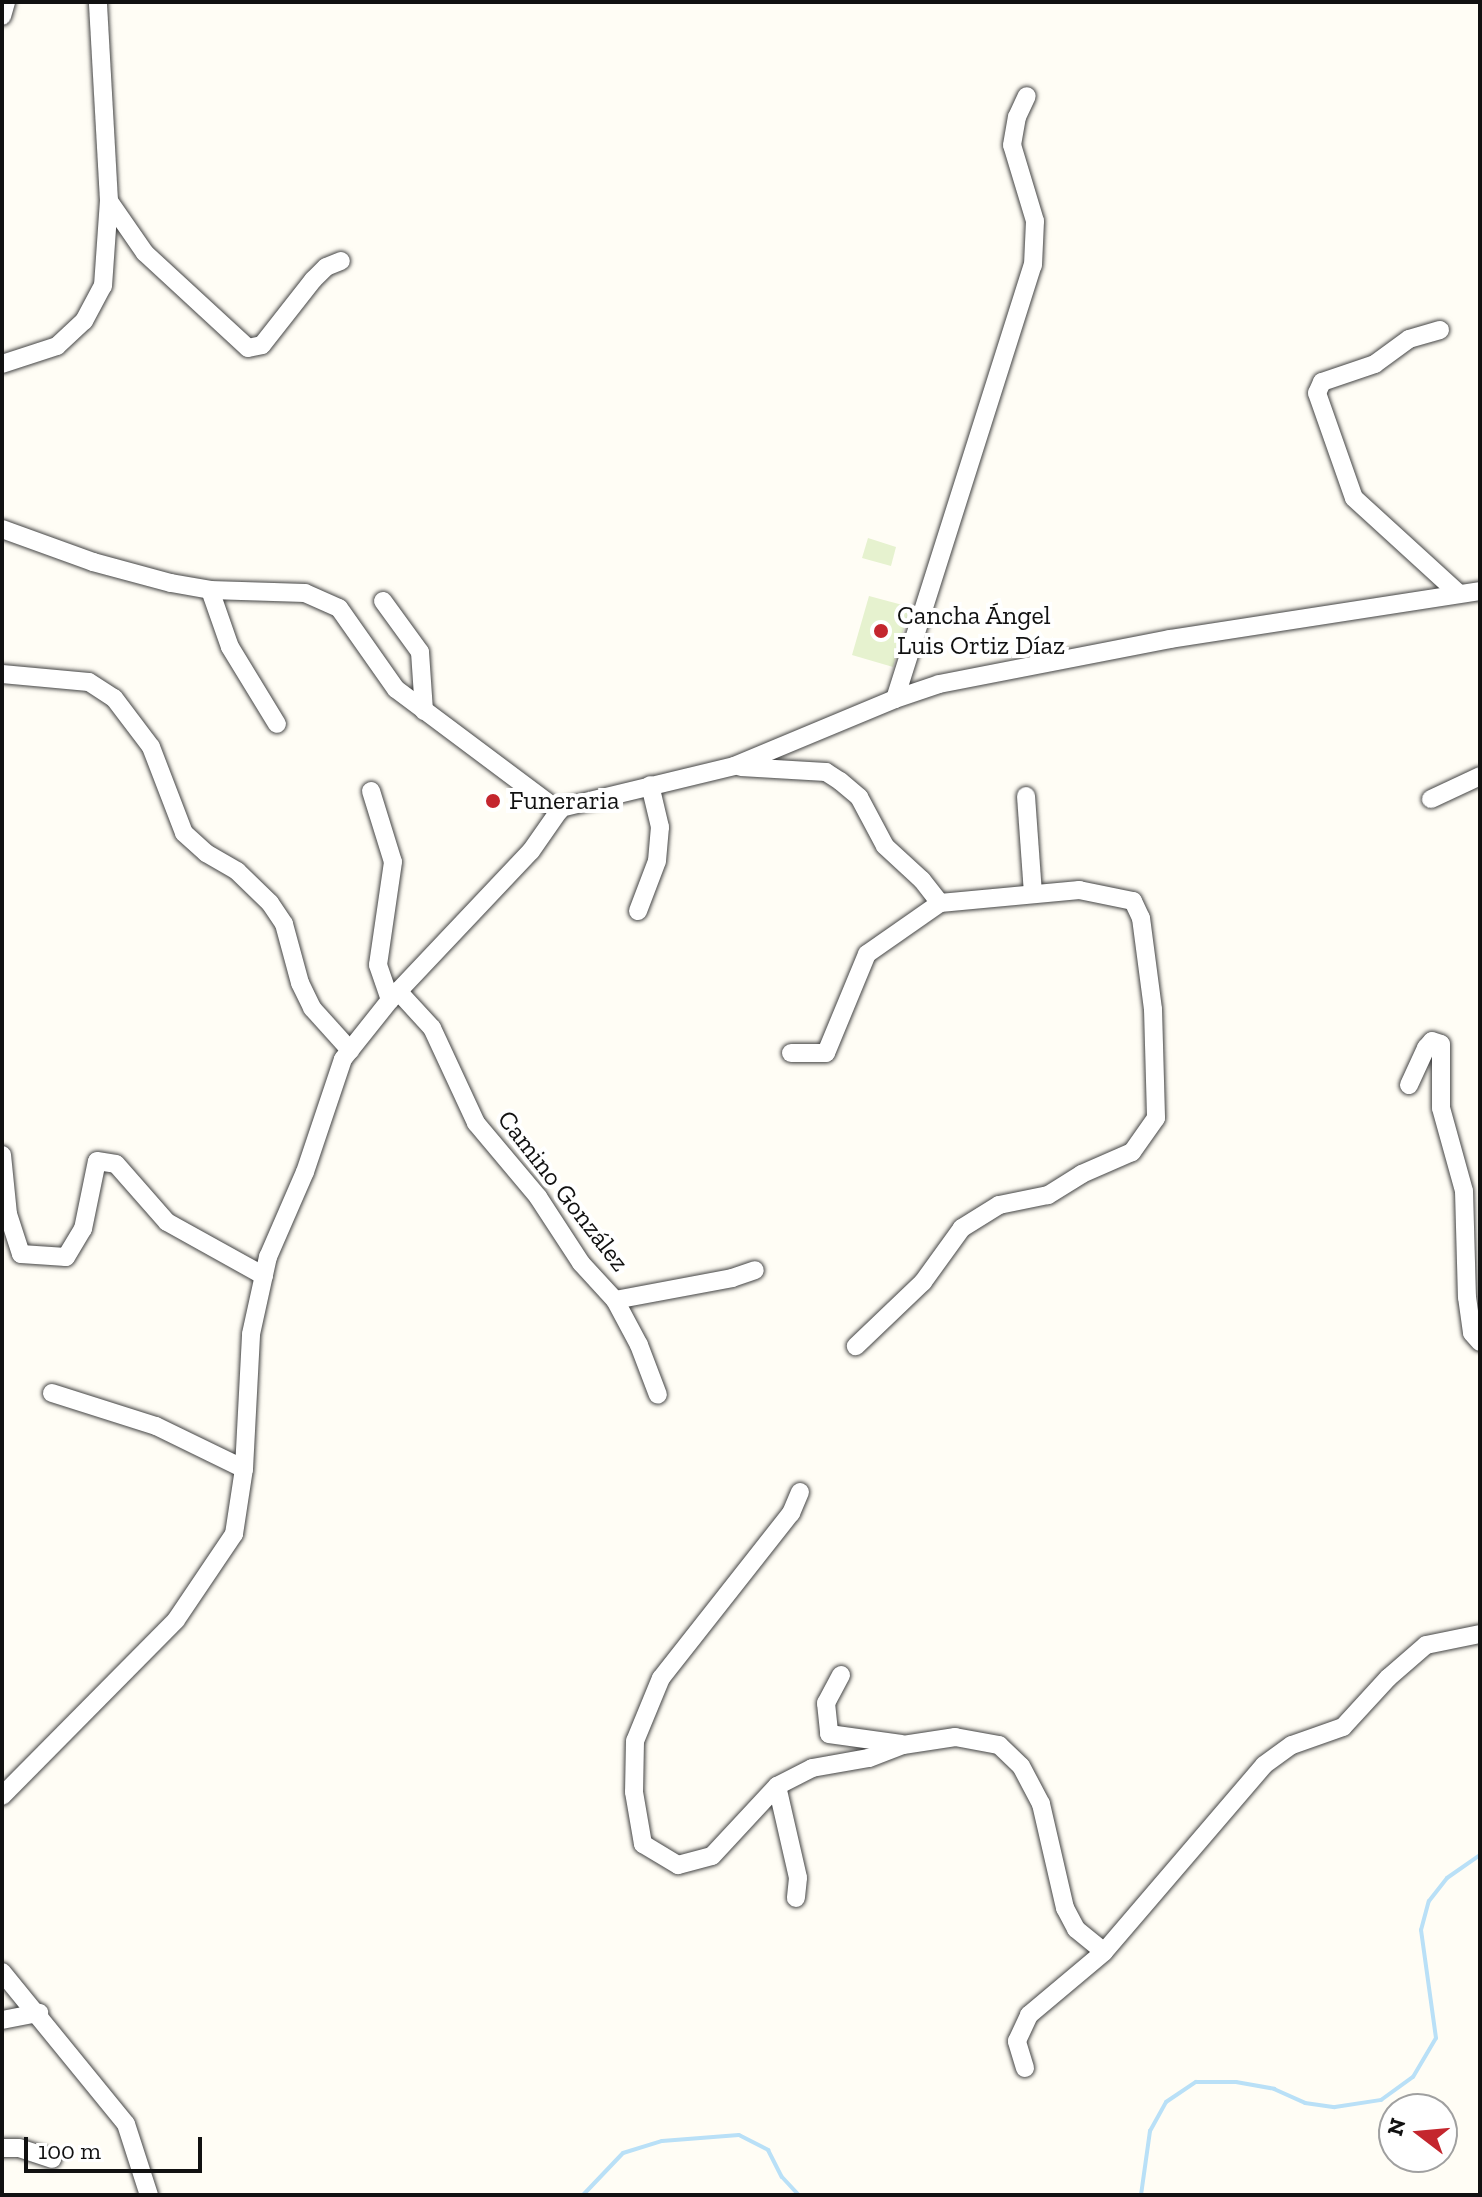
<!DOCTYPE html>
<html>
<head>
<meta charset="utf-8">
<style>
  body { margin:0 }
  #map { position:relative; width:1482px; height:2197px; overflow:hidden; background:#fffdf5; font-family:"Zilla Slab",serif }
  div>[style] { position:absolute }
  .pitch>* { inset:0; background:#e6f2cf }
  .stream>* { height:4px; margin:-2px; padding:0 2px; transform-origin:2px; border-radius:2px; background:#b9e0f7 }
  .roads { filter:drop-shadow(0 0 2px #444) drop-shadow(0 0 2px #444) }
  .minor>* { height:18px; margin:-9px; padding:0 9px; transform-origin:9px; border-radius:9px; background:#fff }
  .dots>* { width:22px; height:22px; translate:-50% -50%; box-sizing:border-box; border:4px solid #fff; border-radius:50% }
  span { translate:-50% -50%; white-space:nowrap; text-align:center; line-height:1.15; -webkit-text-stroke:8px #fff; paint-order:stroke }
  .poi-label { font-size:26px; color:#111 }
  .left { translate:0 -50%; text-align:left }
  .street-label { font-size:26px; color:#111 }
  .frame { position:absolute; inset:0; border:4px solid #111; pointer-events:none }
  .north { position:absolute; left:1378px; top:2093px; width:80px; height:80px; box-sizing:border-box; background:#fff; border:2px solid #a0a0a0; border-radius:50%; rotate:286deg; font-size:22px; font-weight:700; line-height:32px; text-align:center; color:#111 }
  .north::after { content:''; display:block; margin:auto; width:28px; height:36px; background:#c4262e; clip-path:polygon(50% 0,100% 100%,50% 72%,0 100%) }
  .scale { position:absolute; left:24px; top:2137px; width:178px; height:36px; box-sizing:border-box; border:4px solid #111; border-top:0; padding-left:10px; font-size:24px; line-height:28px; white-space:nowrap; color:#111; -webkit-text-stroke:6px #fff; paint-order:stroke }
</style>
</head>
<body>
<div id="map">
  <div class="pitch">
    <div style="clip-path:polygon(868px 538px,896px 547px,891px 566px,862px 558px)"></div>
    <div style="clip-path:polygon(869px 596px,910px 607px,893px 667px,852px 655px)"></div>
  </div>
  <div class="stream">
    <div style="left:583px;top:2195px;width:58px;rotate:-46.4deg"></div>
    <div style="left:623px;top:2153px;width:41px;rotate:-17.1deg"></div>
    <div style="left:662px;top:2141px;width:77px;rotate:-4.5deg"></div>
    <div style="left:739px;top:2135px;width:33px;rotate:27deg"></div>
    <div style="left:768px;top:2150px;width:30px;rotate:63deg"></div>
    <div style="left:782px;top:2177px;width:25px;rotate:47deg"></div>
    <div style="left:1141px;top:2195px;width:65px;rotate:-82deg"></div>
    <div style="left:1150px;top:2131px;width:33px;rotate:-61deg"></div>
    <div style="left:1166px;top:2102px;width:36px;rotate:-34deg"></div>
    <div style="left:1196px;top:2082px;width:40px"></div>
    <div style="left:1236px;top:2082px;width:39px;rotate:10deg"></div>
    <div style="left:1274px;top:2089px;width:34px;rotate:24deg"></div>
    <div style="left:1305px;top:2103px;width:30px;rotate:8deg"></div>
    <div style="left:1335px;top:2107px;width:47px;rotate:-8.7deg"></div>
    <div style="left:1381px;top:2100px;width:39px;rotate:-36deg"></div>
    <div style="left:1413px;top:2077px;width:45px;rotate:-59.5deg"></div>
    <div style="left:1436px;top:2038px;width:109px;rotate:-97.9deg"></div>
    <div style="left:1421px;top:1930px;width:30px;rotate:-75deg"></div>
    <div style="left:1429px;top:1901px;width:29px;rotate:-52deg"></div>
    <div style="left:1447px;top:1878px;width:40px;rotate:-34.9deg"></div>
  </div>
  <div class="roads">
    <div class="minor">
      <div style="left:2px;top:16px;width:15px;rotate:-74deg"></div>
      <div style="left:109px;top:201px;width:63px;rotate:55.3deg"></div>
      <div style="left:145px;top:253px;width:140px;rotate:42.7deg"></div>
      <div style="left:248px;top:348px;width:14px;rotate:-12deg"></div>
      <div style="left:262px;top:345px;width:83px;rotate:-51.9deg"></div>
      <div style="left:313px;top:280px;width:18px;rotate:-45deg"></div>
      <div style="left:326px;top:267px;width:16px;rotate:-22deg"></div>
      <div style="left:1440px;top:330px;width:32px;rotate:164deg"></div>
      <div style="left:1409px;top:339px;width:42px;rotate:143.7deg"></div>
      <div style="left:1375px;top:364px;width:56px;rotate:161.2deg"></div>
      <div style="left:1322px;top:382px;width:12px;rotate:114deg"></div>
      <div style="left:1317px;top:393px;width:111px;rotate:70.6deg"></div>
      <div style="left:1354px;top:498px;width:142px;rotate:42.4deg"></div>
      <div style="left:2px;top:364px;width:58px;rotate:-18.1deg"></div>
      <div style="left:57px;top:346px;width:37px;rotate:-43deg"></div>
      <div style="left:84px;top:321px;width:40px;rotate:-62deg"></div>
      <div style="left:103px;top:286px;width:85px;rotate:-86deg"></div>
      <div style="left:109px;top:201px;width:199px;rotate:-93.2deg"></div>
      <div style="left:2px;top:529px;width:97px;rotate:19.9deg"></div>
      <div style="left:93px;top:562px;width:81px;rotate:15.1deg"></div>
      <div style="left:171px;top:583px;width:40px;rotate:10deg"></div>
      <div style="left:210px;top:590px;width:95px;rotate:1.8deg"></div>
      <div style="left:305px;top:593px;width:37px;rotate:24deg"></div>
      <div style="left:339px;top:608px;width:99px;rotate:54.9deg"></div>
      <div style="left:396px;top:689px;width:204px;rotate:36.8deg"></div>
      <div style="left:210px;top:590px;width:60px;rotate:70.7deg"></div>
      <div style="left:230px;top:647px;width:90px;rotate:58.6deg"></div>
      <div style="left:383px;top:601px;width:63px;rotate:54deg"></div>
      <div style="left:420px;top:652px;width:59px;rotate:86.1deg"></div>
      <div style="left:2px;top:674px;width:87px;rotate:5.3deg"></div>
      <div style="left:89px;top:682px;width:30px;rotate:33deg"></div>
      <div style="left:114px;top:698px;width:61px;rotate:52.9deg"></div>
      <div style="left:151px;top:747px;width:92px;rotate:69deg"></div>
      <div style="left:184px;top:833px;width:30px;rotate:42deg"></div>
      <div style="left:206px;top:853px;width:36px;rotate:30deg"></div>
      <div style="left:237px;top:871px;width:46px;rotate:44.1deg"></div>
      <div style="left:270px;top:903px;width:25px;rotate:56deg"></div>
      <div style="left:284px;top:924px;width:61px;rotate:74.8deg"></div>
      <div style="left:300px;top:983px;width:28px;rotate:64deg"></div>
      <div style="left:312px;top:1008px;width:57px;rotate:47.9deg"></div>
      <div style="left:895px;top:699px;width:455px;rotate:-72.4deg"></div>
      <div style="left:1033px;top:265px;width:44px;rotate:-87.4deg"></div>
      <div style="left:1035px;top:221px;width:79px;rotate:-106.8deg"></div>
      <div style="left:1012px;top:145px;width:28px;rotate:-80deg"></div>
      <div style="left:1017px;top:117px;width:23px;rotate:-65deg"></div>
      <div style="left:741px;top:767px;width:85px;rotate:3.4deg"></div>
      <div style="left:826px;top:772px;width:17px;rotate:33deg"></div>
      <div style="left:840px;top:781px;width:25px;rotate:40deg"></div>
      <div style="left:859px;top:797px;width:55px;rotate:62deg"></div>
      <div style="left:885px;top:846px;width:50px;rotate:42.6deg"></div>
      <div style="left:922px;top:880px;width:29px;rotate:52deg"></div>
      <div style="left:940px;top:903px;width:140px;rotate:-5.3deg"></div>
      <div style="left:1079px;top:890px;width:55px;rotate:11.5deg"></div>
      <div style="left:1133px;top:901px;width:19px;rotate:65deg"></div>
      <div style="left:1141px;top:918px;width:92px;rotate:82.5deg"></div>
      <div style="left:1153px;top:1009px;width:109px;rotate:88.4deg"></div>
      <div style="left:1156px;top:1118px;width:42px;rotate:125.2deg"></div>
      <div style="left:1132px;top:1152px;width:55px;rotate:156.3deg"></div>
      <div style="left:1082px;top:1174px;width:40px;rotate:148deg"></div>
      <div style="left:1048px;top:1195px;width:50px;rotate:168.5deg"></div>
      <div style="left:999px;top:1205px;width:44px;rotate:148.1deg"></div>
      <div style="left:962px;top:1228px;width:67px;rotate:125.8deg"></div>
      <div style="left:923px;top:1282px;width:93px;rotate:136.3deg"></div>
      <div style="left:371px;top:791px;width:74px;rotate:72.8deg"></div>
      <div style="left:393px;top:862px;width:104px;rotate:98.3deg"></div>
      <div style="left:378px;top:965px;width:37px;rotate:71deg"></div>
      <div style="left:1026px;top:796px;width:98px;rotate:85.9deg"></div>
      <div style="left:1431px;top:799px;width:54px;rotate:-25.1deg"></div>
      <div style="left:638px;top:911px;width:53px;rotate:-69.2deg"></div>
      <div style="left:657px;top:861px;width:34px;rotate:-85deg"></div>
      <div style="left:660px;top:827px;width:43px;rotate:-103.4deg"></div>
      <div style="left:398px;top:991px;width:50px;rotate:47.4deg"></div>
      <div style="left:432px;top:1028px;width:105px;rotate:65.1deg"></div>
      <div style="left:476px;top:1123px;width:97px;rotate:50deg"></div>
      <div style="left:538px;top:1197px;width:79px;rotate:56.9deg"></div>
      <div style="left:581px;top:1263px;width:50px;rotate:47.4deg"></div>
      <div style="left:615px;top:1300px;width:119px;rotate:-10.6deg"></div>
      <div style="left:732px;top:1278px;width:24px;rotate:-19deg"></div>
      <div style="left:791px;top:1053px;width:35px"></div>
      <div style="left:826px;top:1053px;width:107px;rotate:-67.5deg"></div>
      <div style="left:867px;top:954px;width:89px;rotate:-34.9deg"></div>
      <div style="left:1409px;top:1085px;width:41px;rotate:-65.3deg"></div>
      <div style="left:1426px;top:1048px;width:9px;rotate:-49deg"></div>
      <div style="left:1432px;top:1041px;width:9px;rotate:18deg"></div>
      <div style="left:1441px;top:1044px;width:64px;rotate:90deg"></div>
      <div style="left:1441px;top:1108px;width:86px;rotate:74.5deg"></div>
      <div style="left:1464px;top:1191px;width:106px;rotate:88.4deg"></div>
      <div style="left:1467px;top:1297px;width:36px;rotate:82deg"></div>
      <div style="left:1472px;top:1333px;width:12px;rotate:48deg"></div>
      <div style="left:2px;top:1155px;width:59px;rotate:84.2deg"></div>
      <div style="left:8px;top:1214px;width:42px;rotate:72deg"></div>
      <div style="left:21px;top:1254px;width:45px;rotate:3.8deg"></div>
      <div style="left:66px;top:1257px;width:33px;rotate:-59deg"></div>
      <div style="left:83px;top:1229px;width:69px;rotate:-78.4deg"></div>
      <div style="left:97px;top:1161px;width:19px;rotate:9deg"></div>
      <div style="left:116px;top:1164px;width:77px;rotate:48.7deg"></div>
      <div style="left:167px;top:1222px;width:111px;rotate:29.1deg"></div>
      <div style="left:615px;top:1300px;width:51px;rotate:61.9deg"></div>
      <div style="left:639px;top:1345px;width:53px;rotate:69.2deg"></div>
      <div style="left:52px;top:1393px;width:109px;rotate:17.6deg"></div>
      <div style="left:156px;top:1426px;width:98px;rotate:26deg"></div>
      <div style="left:800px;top:1492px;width:23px;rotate:113deg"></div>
      <div style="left:791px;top:1513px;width:210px;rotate:128.2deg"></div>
      <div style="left:661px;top:1678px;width:68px;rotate:112.4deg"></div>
      <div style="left:635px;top:1741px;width:51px;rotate:91.1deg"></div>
      <div style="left:634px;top:1792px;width:53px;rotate:80.2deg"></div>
      <div style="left:643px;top:1844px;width:41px;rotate:31deg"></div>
      <div style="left:678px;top:1865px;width:35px;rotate:-15deg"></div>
      <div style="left:712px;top:1856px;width:96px;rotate:-47.1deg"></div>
      <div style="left:777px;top:1786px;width:39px;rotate:-27deg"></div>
      <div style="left:812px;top:1768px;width:58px;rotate:-10deg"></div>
      <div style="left:869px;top:1758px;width:36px;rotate:-21deg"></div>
      <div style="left:903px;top:1745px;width:53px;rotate:-8.7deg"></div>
      <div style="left:955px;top:1737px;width:45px;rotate:10.3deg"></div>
      <div style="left:999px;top:1745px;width:30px;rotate:44deg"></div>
      <div style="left:1021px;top:1766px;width:43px;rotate:62.2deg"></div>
      <div style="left:1041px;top:1804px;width:107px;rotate:77deg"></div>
      <div style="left:1065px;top:1908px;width:24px;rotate:62deg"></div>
      <div style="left:1076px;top:1929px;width:36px;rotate:39deg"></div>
      <div style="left:841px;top:1675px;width:32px;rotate:118deg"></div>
      <div style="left:826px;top:1703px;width:31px;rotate:84deg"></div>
      <div style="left:829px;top:1734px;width:73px;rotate:7.9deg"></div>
      <div style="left:777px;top:1786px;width:94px;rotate:77.1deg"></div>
      <div style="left:798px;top:1878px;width:20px;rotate:96deg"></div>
      <div style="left:2px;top:1796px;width:247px;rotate:-45.3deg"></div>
      <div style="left:176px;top:1620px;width:104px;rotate:-56deg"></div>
      <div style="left:234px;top:1534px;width:66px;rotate:-81.3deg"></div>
      <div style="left:244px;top:1469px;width:135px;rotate:-87deg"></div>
      <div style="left:251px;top:1334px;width:79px;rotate:-77.6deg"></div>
      <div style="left:268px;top:1257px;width:93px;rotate:-66.5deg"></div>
      <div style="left:305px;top:1172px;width:119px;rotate:-71.4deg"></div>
      <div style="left:343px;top:1059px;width:75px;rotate:-51.5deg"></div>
      <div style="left:390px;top:1000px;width:205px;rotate:-46.6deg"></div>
      <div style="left:531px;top:851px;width:52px;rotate:-55.1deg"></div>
      <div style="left:561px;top:808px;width:178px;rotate:-13.6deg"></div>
      <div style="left:734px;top:766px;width:174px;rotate:-22.6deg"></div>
      <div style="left:895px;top:699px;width:46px;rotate:-18.8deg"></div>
      <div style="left:939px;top:684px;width:235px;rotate:-11deg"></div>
      <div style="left:1170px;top:639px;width:314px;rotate:-8.8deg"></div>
      <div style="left:2px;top:1972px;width:196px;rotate:50.8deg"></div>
      <div style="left:126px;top:2124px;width:75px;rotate:72.1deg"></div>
      <div style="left:2px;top:2020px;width:38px;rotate:-11deg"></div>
      <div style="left:1025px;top:2068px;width:28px;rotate:-107deg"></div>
      <div style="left:1017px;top:2041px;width:29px;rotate:-65deg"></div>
      <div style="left:1029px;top:2015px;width:98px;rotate:-40deg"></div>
      <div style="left:1104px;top:1952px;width:246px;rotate:-49.4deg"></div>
      <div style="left:1264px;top:1765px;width:34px;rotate:-36deg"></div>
      <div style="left:1292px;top:1745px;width:54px;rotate:-19.4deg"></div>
      <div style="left:1343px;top:1727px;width:67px;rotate:-47.4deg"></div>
      <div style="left:1388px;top:1678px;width:50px;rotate:-41deg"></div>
      <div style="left:1426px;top:1645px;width:55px;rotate:-11.5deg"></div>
      <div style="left:2px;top:2148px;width:17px"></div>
      <div style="left:19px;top:2148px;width:35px;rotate:18deg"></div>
    </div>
  </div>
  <div class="dots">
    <div style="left:881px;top:631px;background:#c4262e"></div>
    <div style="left:493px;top:801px;background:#c4262e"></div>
  </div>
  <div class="poi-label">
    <span class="left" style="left:897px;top:631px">Cancha Ángel<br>Luis Ortiz Díaz</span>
    <span class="left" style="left:509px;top:801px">Funeraria</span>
  </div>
  <div class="street-label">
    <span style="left:563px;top:1191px;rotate:52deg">Camino González</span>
  </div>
  <div class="frame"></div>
  <div class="north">N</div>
  <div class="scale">100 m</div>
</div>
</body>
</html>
